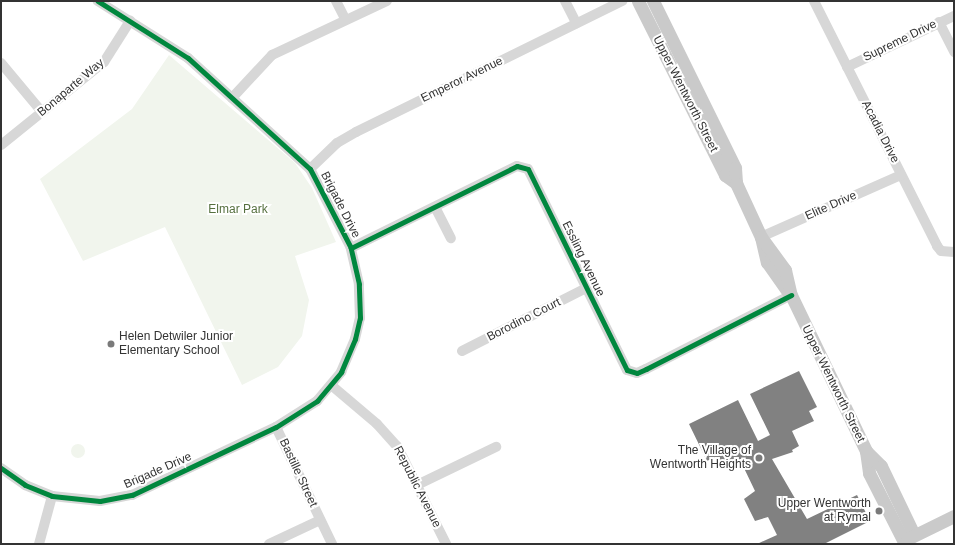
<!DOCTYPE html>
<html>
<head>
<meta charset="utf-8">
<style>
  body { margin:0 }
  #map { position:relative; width:955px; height:545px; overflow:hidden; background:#fff; font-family:Arial,sans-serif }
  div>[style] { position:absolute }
  .green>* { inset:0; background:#f1f5ed }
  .round { border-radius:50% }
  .building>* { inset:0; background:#818181 }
  .minor>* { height:10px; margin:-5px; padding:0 5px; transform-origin:5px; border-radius:5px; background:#d7d7d7 }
  .major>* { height:13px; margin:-6.5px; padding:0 6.5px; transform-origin:6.5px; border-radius:6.5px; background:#cacaca }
  .cycleway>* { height:5px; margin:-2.5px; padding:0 2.5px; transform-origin:2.5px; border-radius:2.5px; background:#00873e }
  .dots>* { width:11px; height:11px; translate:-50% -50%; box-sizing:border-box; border:2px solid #fff; border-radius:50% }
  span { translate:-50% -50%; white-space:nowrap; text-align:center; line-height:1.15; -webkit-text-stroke:4px #fff; paint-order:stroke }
  .street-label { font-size:12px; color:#333 }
  .park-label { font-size:12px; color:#56703f }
  .poi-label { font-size:12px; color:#333 }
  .left { translate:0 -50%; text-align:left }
  .right { translate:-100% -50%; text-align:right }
  .frame { position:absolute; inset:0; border:2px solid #333; pointer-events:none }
</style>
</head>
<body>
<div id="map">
  <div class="green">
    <div style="clip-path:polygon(169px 55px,295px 163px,312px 188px,336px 242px,295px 256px,309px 300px,302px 336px,278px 367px,242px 385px,165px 227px,83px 261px,40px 179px,132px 109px)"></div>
    <div class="round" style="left:71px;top:444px;width:14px;height:14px"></div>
  </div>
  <div class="building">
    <div style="clip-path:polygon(799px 371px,817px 407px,809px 411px,814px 421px,792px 431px,799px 446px,792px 450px,793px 452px,772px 459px,807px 519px,857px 495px,870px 521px,824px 544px,757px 544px,777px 535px,768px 517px,755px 521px,744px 499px,755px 491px,743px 466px,740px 467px,736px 459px,720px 467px,715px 457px,707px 461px,689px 424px,738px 400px,758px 441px,770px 435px,750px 394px)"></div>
  </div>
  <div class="minor">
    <div style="left:336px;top:1px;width:20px;rotate:63deg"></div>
    <div style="left:565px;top:1px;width:25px;rotate:63deg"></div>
    <div style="left:814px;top:1px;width:274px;rotate:63.3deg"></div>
    <div style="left:937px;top:246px;width:6px;rotate:51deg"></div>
    <div style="left:941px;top:251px;width:13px;rotate:4deg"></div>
    <div style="left:939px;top:22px;width:34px;rotate:63deg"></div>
    <div style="left:1px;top:63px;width:64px;rotate:50.1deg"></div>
    <div style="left:847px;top:67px;width:119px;rotate:-25.5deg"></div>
    <div style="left:232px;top:98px;width:59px;rotate:-47.1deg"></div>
    <div style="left:272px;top:55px;width:127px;rotate:-25.2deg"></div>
    <div style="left:1px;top:145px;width:132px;rotate:-38.9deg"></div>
    <div style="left:104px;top:62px;width:49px;rotate:-57.6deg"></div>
    <div style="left:310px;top:169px;width:37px;rotate:-44deg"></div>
    <div style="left:337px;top:143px;width:22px;rotate:-30deg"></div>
    <div style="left:356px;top:132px;width:297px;rotate:-26.2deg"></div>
    <div style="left:435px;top:207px;width:35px;rotate:63deg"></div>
    <div style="left:761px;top:237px;width:153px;rotate:-23.9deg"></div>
    <div style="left:351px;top:248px;width:185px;rotate:-26.3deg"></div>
    <div style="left:517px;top:166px;width:11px;rotate:15deg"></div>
    <div style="left:528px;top:169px;width:224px;rotate:63.8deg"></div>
    <div style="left:627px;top:370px;width:10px;rotate:17deg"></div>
    <div style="left:637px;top:373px;width:10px;rotate:-24deg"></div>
    <div style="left:646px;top:369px;width:163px;rotate:-27deg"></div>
    <div style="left:462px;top:351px;width:139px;rotate:-26.9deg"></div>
    <div style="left:331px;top:385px;width:60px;rotate:40.3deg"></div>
    <div style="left:377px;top:424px;width:30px;rotate:48deg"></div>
    <div style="left:397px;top:446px;width:110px;rotate:63.4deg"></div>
    <div style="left:276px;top:427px;width:130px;rotate:64.4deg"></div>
    <div style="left:1px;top:468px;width:29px;rotate:35deg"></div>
    <div style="left:25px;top:485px;width:29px;rotate:22deg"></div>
    <div style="left:52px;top:496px;width:48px;rotate:5.9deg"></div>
    <div style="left:100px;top:501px;width:33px;rotate:-11deg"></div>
    <div style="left:132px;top:495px;width:159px;rotate:-25.3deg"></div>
    <div style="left:276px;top:427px;width:49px;rotate:-32.4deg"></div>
    <div style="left:317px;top:401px;width:38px;rotate:-50deg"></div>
    <div style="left:341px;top:372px;width:36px;rotate:-67deg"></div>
    <div style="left:355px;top:339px;width:22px;rotate:-77deg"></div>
    <div style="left:360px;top:318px;width:34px;rotate:-92deg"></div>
    <div style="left:359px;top:284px;width:37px;rotate:-103deg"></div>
    <div style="left:351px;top:248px;width:89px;rotate:-117.4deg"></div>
    <div style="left:310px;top:169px;width:165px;rotate:-137.7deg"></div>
    <div style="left:188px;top:58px;width:107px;rotate:-147.7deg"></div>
    <div style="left:417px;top:485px;width:88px;rotate:-25.7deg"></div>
    <div style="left:39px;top:544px;width:50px;rotate:-74.8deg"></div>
    <div style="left:269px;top:544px;width:56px;rotate:-25.2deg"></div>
  </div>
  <div class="major">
    <div style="left:638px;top:1px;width:195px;rotate:63.4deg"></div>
    <div style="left:725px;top:175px;width:14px;rotate:36deg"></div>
    <div style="left:653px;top:1px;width:186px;rotate:63.8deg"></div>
    <div style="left:735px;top:168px;width:15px;rotate:86deg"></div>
    <div style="left:736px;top:183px;width:60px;rotate:65.2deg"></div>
    <div style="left:761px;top:237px;width:26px;rotate:77deg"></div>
    <div style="left:767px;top:262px;width:38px;rotate:55deg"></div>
    <div style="left:761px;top:237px;width:41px;rotate:54deg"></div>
    <div style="left:785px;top:270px;width:26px;rotate:77deg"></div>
    <div style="left:791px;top:295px;width:173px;rotate:64.3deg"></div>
    <div style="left:866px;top:451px;width:22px;rotate:82deg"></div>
    <div style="left:869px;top:473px;width:75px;rotate:63.1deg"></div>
    <div style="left:866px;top:451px;width:21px;rotate:45deg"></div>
    <div style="left:881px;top:466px;width:76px;rotate:64.4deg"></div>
    <div style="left:907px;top:539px;width:52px;rotate:-26.1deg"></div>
  </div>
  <div class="cycleway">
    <div style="left:351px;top:248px;width:185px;rotate:-26.3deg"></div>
    <div style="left:517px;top:166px;width:11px;rotate:15deg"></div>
    <div style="left:528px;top:169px;width:224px;rotate:63.8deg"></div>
    <div style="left:627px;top:370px;width:10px;rotate:17deg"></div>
    <div style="left:637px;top:373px;width:10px;rotate:-24deg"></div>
    <div style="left:646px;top:369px;width:163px;rotate:-27deg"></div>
    <div style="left:1px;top:468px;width:29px;rotate:35deg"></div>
    <div style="left:25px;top:485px;width:29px;rotate:22deg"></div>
    <div style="left:52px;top:496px;width:48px;rotate:5.9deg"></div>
    <div style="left:100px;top:501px;width:33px;rotate:-11deg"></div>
    <div style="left:132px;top:495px;width:159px;rotate:-25.3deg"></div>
    <div style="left:276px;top:427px;width:49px;rotate:-32.4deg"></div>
    <div style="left:317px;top:401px;width:38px;rotate:-50deg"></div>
    <div style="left:341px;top:372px;width:36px;rotate:-67deg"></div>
    <div style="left:355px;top:339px;width:22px;rotate:-77deg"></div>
    <div style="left:360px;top:318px;width:34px;rotate:-92deg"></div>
    <div style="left:359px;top:284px;width:37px;rotate:-103deg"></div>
    <div style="left:351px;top:248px;width:89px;rotate:-117.4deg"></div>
    <div style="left:310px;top:169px;width:165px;rotate:-137.7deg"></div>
    <div style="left:188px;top:58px;width:107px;rotate:-147.7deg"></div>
  </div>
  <div class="dots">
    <div style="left:111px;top:344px;background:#7a7a7a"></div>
    <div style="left:759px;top:458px;background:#7a7a7a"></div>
    <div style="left:879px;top:511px;background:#7a7a7a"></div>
  </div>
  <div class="street-label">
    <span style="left:900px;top:41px;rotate:-26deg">Supreme Drive</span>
    <span style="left:462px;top:80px;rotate:-26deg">Emperor Avenue</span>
    <span style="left:71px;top:88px;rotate:-40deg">Bonaparte Way</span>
    <span style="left:685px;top:94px;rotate:63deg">Upper Wentworth Street</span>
    <span style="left:880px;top:132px;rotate:63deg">Acadia Drive</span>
    <span style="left:340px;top:205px;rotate:63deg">Brigade Drive</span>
    <span style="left:831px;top:206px;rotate:-24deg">Elite Drive</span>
    <span style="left:583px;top:259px;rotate:64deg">Essling Avenue</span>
    <span style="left:524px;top:320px;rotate:-27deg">Borodino Court</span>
    <span style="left:833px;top:384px;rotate:64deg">Upper Wentworth Street</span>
    <span style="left:158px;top:471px;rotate:-24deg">Brigade Drive</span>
    <span style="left:298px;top:473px;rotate:65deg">Bastille Street</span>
    <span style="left:417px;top:487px;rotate:63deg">Republic Avenue</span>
  </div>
  <div class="park-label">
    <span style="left:238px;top:210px">Elmar Park</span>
  </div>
  <div class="poi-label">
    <span class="left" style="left:119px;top:344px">Helen Detwiler Junior<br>Elementary School</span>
    <span class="right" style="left:751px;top:458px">The Village of<br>Wentworth Heights</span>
    <span class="right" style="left:871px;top:511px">Upper Wentworth<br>at Rymal</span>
  </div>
  <div class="frame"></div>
</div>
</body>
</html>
